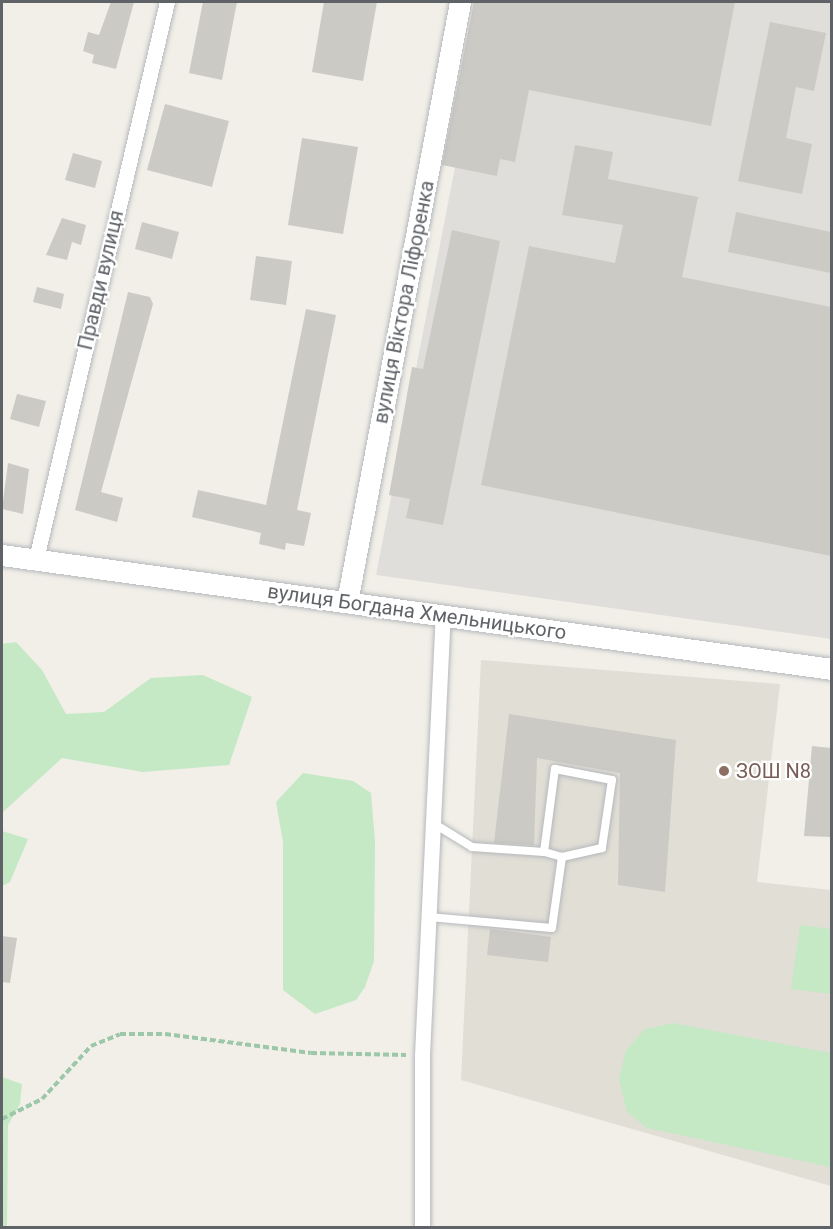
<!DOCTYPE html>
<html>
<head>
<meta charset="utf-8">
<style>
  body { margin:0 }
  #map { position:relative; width:833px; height:1229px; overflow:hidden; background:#f1efe8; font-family:Roboto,sans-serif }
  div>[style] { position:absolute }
  .industrial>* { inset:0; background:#e0deda }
  .education>* { inset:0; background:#e1ded6 }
  .green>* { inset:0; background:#c5e8c5 }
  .building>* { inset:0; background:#cccac5 }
  .path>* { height:4px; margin-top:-2px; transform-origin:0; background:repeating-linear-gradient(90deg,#9cc7a9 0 6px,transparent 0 9px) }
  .roads { filter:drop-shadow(0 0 2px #b5b8bc) drop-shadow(0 0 2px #b5b8bc) }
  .lane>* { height:8px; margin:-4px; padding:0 4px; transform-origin:4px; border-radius:4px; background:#fff }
  .street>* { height:15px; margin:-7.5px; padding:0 7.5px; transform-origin:7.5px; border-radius:7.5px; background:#fff }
  .secondary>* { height:21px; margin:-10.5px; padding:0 10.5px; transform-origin:10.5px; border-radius:10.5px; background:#fff }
  .dots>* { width:16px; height:16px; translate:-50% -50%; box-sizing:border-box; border:3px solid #fff; border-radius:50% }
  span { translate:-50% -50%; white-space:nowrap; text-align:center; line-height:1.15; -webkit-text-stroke:4.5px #fff; paint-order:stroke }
  .street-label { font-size:20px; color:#5f6368 }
  .education-label { font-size:20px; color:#785e54 }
  .left { translate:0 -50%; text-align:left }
  .frame { position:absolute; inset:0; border:3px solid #5f6368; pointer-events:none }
</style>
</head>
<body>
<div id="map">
  <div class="industrial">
    <div style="clip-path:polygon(487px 2px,831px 2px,831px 639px,376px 575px)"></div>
  </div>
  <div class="education">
    <div style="clip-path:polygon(481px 660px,780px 684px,757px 882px,831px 890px,831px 1186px,461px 1080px)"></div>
  </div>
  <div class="green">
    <div style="clip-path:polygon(16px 642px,42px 670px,66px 714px,104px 712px,151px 678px,203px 675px,252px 697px,229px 765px,143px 772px,62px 758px,2px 813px,2px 644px)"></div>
    <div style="clip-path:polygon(303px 773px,353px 781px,371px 793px,375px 842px,374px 961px,365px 987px,356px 1000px,315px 1014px,283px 990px,283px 842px,276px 802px)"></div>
    <div style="clip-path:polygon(2px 831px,28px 839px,10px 882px,2px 886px)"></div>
    <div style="clip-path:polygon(800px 925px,831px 929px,831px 994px,791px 989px)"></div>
    <div style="clip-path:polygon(673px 1023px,831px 1053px,831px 1167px,647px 1128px,627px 1112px,619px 1079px,626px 1050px,645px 1029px)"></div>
    <div style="clip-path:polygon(2px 1077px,22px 1084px,20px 1104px,8px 1125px,7px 1228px,2px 1227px)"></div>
  </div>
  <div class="building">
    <div style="clip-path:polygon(111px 2px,134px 2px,116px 69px,92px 63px,94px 55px,83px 51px,88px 32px,99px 35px)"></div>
    <div style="clip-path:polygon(203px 2px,237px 2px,222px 80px,189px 73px)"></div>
    <div style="clip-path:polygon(324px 2px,377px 2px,363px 81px,312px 72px)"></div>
    <div style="clip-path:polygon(474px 2px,735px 2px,711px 126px,529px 90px,515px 162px,500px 159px,497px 176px,442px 165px)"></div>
    <div style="clip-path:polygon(770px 22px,826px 33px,814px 91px,796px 87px,786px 138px,812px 144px,802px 194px,738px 181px)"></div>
    <div style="clip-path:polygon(165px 104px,229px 121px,212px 187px,147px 170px)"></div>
    <div style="clip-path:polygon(302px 138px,358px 147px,343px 234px,288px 225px)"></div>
    <div style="clip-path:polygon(575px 145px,613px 152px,608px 179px,698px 197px,682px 277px,831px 307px,831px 556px,481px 485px,529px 246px,615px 263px,623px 225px,562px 215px)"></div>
    <div style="clip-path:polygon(73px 153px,102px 161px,95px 188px,65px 180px)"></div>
    <div style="clip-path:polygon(736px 212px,831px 232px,831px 273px,728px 252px)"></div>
    <div style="clip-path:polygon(62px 218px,86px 225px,81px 245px,72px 242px,67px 260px,46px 255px)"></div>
    <div style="clip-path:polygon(142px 222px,179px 232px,172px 259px,135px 249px)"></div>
    <div style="clip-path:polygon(452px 230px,500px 241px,443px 525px,406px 518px,410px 499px,389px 495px,412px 367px,423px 369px)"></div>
    <div style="clip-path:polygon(256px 256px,292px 261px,286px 305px,250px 300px)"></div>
    <div style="clip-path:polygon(37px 287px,64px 294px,61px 309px,33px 302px)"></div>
    <div style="clip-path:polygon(128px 292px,150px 297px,153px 304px,101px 492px,123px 498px,117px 522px,75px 510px)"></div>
    <div style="clip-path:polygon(306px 309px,336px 315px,297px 510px,311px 513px,304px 546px,286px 543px,285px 550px,259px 544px,261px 533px,192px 517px,198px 490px,266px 505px)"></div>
    <div style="clip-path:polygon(17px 394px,46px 401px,39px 427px,10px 419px)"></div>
    <div style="clip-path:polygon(8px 463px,29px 469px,23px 514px,2px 509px)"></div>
    <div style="clip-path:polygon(509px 714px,676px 740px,665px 892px,618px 885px,620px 773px,537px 758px,534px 845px,494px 843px)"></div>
    <div style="clip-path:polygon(812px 746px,831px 748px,831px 837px,804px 836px)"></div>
    <div style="clip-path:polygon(490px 929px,551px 937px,548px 962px,487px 955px)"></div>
    <div style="clip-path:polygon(2px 936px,17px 938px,10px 983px,2px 982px)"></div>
  </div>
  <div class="path">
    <div style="left:2px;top:1119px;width:45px;rotate:-26.6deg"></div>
    <div style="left:42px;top:1099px;width:72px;rotate:-47.2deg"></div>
    <div style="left:91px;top:1046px;width:31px;rotate:-22deg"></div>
    <div style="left:120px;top:1034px;width:45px"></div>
    <div style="left:165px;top:1034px;width:147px;rotate:7.4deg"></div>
    <div style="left:311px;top:1053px;width:95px;rotate:1.2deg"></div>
  </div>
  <div class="roads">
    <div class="lane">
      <div style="left:433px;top:823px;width:46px;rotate:31.6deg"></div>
      <div style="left:472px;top:847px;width:72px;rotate:4deg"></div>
      <div style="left:544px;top:852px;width:84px;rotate:-82.5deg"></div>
      <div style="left:555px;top:769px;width:58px;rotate:10.9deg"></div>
      <div style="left:612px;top:780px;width:69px;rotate:98.4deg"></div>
      <div style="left:602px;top:848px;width:41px;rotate:167.3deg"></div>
      <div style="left:562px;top:857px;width:19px;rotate:-164deg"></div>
      <div style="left:429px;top:917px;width:123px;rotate:5.1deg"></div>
      <div style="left:552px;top:928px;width:72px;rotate:-82deg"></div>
    </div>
    <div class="street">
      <div style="left:36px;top:559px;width:572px;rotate:-76.77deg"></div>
      <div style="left:422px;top:1228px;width:173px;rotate:-90deg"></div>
      <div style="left:422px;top:1055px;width:441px;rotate:-87.3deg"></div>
    </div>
    <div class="secondary">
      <div style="left:2px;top:555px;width:838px;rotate:7.82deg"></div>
      <div style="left:347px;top:602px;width:611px;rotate:-79.33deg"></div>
    </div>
  </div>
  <div class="dots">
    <div style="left:724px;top:771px;background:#8d6e63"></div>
  </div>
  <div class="street-label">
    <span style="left:101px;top:280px;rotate:-77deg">Правди вулиця</span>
    <span style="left:404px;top:302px;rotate:-79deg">вулиця Віктора Ліфоренка</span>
    <span style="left:417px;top:612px;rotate:8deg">вулиця Богдана Хмельницького</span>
  </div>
  <div class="education-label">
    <span class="left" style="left:736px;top:771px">ЗОШ N8</span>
  </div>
  <div class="frame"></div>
</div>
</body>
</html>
